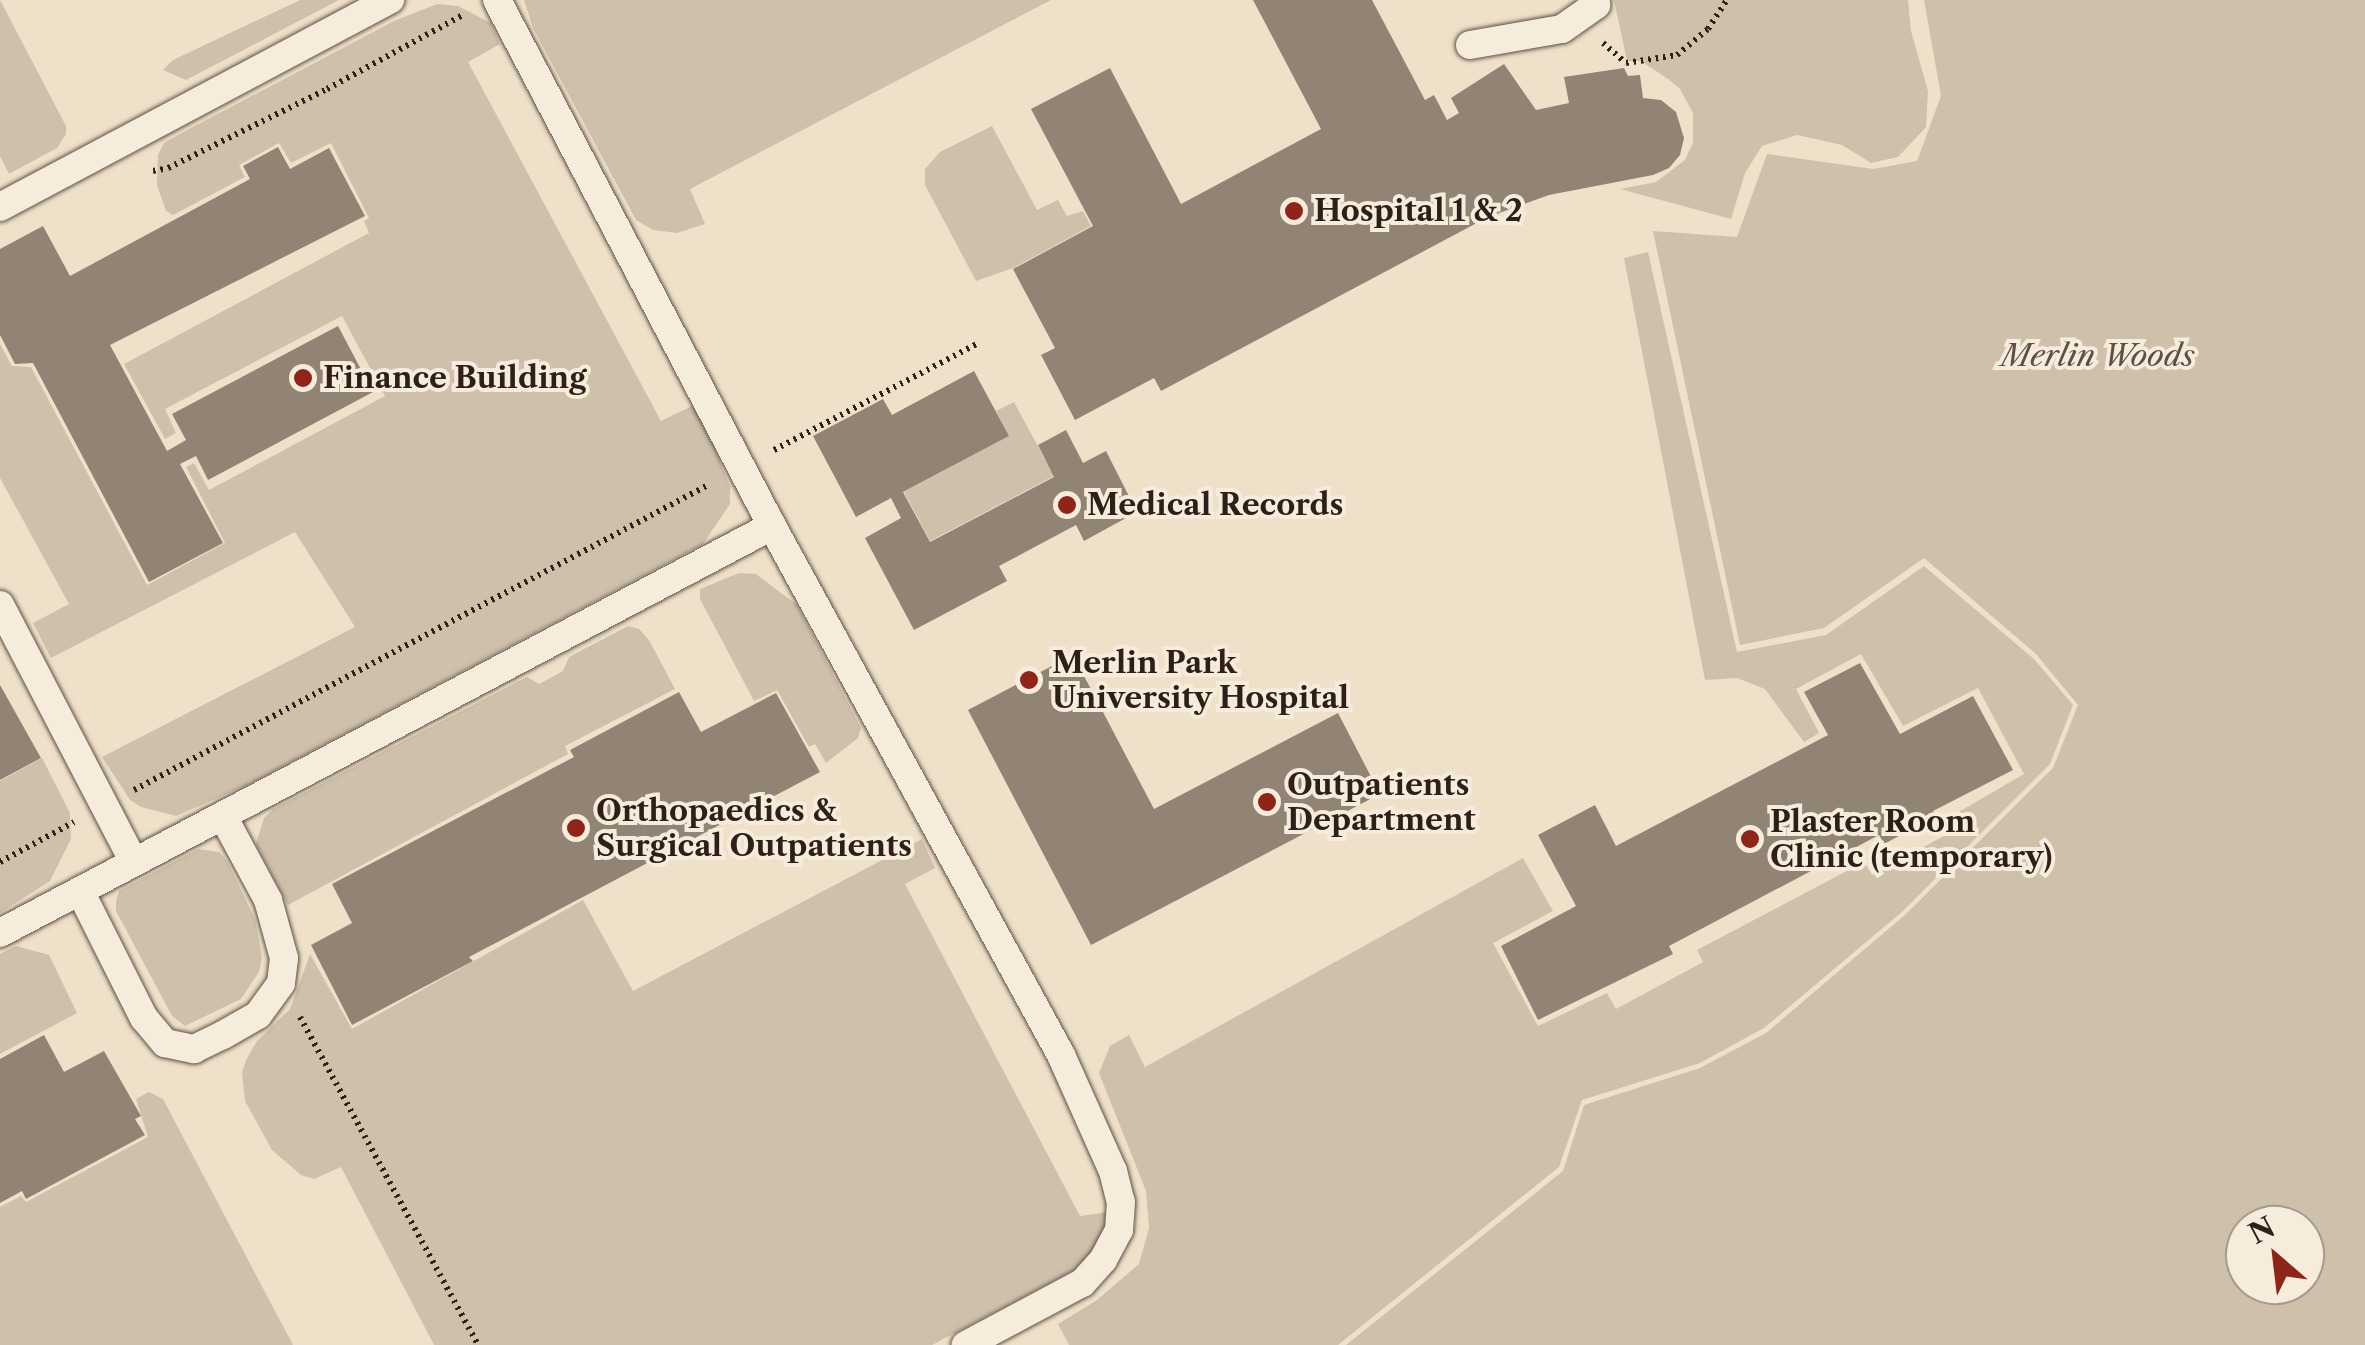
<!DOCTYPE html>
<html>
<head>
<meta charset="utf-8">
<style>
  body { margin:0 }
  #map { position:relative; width:2365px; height:1345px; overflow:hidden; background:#efe1c9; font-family:"Libre Caslon Text",serif }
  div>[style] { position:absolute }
  .green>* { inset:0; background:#cec0ab }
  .building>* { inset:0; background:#928474 }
  .path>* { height:6px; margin-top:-3px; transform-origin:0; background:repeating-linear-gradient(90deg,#2e2018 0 2.5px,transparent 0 7.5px) }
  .roads { filter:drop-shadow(0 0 2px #5e5044) drop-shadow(0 0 2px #5e5044) }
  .lane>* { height:28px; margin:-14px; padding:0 14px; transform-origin:14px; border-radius:14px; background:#f5ecdc }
  .dots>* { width:28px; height:28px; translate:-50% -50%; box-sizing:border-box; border:5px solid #f5ecdc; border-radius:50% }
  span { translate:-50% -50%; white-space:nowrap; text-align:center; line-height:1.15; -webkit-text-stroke:8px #f5ecdc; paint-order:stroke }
  .poi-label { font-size:30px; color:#2e2018; font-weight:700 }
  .left { translate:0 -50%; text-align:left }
  .park-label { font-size:30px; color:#5e5044; font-style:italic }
  .north { position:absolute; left:2225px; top:1205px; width:100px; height:100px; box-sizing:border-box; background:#f5ecdc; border:2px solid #a59a8e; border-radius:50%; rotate:332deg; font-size:28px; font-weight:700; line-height:40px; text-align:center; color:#2e2018 }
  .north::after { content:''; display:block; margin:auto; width:35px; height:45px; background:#8f2418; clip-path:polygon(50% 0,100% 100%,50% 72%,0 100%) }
</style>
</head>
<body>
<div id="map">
  <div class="green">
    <div style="clip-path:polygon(0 0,66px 126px,66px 134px,57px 148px,9px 174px,0 156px)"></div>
    <div style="clip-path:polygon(300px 0,339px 0,186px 80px,163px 70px,173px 60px)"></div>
    <div style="clip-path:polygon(524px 0,1051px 0,690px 189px,705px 224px,677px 233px,653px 230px,636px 220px,533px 28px)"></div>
    <div style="clip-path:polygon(1614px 0,1908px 0,1911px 31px,1928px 91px,1926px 127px,1898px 157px,1871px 163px,1842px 145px,1797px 135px,1762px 146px,1745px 173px,1731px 219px,1620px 189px,1656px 182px,1685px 160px,1693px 143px,1693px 113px,1680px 89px,1668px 79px,1641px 61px,1627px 61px)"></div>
    <div style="clip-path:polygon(evenodd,1924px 0,2365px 0,2365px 1345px,1346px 1345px,1563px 1171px,1584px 1105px,1700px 1068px,1766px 1033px,1906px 914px,2053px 768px,2078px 705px,2036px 654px,1924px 558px,1824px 628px,1740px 645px,1653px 231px,1737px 237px,1767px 154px,1873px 169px,1917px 161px,1941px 96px,1924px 0,2305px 1225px,2305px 1285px,2245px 1285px,2245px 1225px,2305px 1225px)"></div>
    <div style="clip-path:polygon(437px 4px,458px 6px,491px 23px,500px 44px,468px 62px,661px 421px,692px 406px,708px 431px,730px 487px,730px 504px,703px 544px,245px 786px,176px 816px,141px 807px,130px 800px,102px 757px,355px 627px,295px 532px,51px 658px,33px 623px,69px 604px,0 478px,0 344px,12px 366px,31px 367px,147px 585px,225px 543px,186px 467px,194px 463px,209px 490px,385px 396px,342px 316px,165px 409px,176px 433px,165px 439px,124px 364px,369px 233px,364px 221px,369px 218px,331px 143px,291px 163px,279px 143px,239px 165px,245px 177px,173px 215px,166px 211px,157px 185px,158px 155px,164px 143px,178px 135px,394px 21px)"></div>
    <div style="clip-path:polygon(992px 126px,1037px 210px,1058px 200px,1067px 216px,1083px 211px,1091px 226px,1013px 268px,976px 281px,925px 185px,925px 169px,940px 152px)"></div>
    <div style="clip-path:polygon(1648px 252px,1737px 652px,1826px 635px,1924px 566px,2034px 659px,2073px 705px,2050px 764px,1903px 911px,1764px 1028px,1700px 1063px,1582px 1100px,1559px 1167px,1338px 1345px,1069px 1345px,1058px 1324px,1097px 1300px,1139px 1264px,1149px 1228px,1146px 1191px,1099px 1073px,1110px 1046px,1129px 1035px,1145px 1067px,1523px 858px,1553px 911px,1493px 943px,1538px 1026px,1607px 993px,1616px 1009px,1703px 962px,1697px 950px,1864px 862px,1872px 875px,1964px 825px,1957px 813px,2024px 774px,1978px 688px,1903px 726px,1861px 654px,1796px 689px,1819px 733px,1804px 742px,1765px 689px,1737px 678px,1705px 680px,1624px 258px)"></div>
    <div style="clip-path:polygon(1014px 402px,1054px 476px,930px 541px,904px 492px,1009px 436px,996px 411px)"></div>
    <div style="clip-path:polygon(739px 573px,756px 574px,797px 605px,861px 728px,858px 738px,826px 763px,815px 744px,809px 747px,777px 690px,754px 701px,700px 599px,700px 589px)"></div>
    <div style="clip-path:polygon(628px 626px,639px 629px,649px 640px,675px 689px,565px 746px,568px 754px,288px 905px,256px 844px,264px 818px,273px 809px,527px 677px,539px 684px,563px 671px,569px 657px)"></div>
    <div style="clip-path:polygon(42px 758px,70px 813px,71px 839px,50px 881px,0 913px,0 781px)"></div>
    <div style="clip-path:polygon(922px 839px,935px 868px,905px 884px,1080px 1216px,1109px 1212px,1101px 1241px,1084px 1265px,932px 1345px,434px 1345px,341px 1167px,314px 1179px,301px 1175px,272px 1150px,245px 1101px,242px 1073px,246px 1060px,257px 1041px,290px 1009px,310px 954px,352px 1029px,583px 900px,633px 991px)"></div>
    <div style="clip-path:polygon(198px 849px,219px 852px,227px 861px,255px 919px,262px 957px,259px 972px,241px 999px,185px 1026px,172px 1016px,116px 911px,116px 902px,119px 891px)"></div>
    <div style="clip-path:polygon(16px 946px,49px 955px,77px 1013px,0 1054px,0 954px)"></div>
    <div style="clip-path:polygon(149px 1092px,163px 1099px,293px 1345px,0 1345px,0 1207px,21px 1196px,26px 1202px,148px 1137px,136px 1099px)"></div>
  </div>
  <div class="building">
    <div style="clip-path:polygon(1253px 0,1372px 0,1425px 100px,1434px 95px,1447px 120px,1459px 113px,1451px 98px,1504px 64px,1536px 110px,1569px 103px,1564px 77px,1624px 68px,1628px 76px,1640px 75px,1643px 98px,1661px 100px,1676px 112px,1684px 138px,1680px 155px,1669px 168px,1653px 175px,1549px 195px,1488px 217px,1161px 391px,1154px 378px,1075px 420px,1041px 355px,1055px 348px,1013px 269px,1093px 226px,1031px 109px,1110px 68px,1181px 204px,1321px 129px)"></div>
    <div style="clip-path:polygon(278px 147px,290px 169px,329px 148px,365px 216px,110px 345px,167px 451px,186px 440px,172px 414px,338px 326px,373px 392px,208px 480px,196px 456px,180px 464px,223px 543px,149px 582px,33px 363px,15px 364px,0 335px,0 249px,43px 226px,70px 276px,250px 179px,243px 166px)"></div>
    <div style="clip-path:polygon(974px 371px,1009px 436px,903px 492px,930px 542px,1054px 477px,1038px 445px,1066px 430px,1083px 463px,1106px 451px,1137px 512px,1084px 541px,1076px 525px,999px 566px,1007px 581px,914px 630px,865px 538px,901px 518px,891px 498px,856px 517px,813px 436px,883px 399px,892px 415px)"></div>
    <div style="clip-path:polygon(1073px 655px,1154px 809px,1338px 713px,1380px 794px,1091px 945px,968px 710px)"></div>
    <div style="clip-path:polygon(1860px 663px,1900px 734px,1973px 696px,2013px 770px,1933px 811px,1936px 816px,1884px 844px,1879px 835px,1669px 946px,1673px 954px,1538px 1020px,1501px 946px,1576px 906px,1538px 835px,1595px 805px,1616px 846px,1828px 735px,1804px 692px)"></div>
    <div style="clip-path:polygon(0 685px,41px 758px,0 780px)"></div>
    <div style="clip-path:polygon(679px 692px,701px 732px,776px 693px,820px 772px,469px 957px,473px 961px,352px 1025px,311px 945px,352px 923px,332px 884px,574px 757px,570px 750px)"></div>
    <div style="clip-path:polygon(44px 1035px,64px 1072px,104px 1051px,141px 1116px,135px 1119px,145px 1135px,26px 1199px,22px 1191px,0 1203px,0 1059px)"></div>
  </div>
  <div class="path">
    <div style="left:1603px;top:43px;width:30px;rotate:41deg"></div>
    <div style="left:1626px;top:63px;width:52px;rotate:-8.9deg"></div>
    <div style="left:1677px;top:55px;width:40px;rotate:-40deg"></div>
    <div style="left:1708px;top:29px;width:35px;rotate:-57deg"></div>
    <div style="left:153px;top:171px;width:15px;rotate:-11deg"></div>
    <div style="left:168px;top:168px;width:178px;rotate:-26.4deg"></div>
    <div style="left:327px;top:89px;width:155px;rotate:-28.6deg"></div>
    <div style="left:774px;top:450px;width:229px;rotate:-27.6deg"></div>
    <div style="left:134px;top:790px;width:652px;rotate:-27.98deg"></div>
    <div style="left:0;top:862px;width:84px;rotate:-28.4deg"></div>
    <div style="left:300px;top:1017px;width:373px;rotate:61.5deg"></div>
  </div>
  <div class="roads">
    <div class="lane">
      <div style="left:497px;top:0;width:594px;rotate:62.4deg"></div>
      <div style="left:772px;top:526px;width:603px;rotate:61.35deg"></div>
      <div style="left:1061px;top:1055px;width:127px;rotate:65.9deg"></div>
      <div style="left:1113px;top:1171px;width:32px;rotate:76deg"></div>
      <div style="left:1121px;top:1202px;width:28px;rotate:94deg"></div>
      <div style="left:1119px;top:1230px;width:34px;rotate:118deg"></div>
      <div style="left:1103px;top:1260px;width:31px;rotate:132deg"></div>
      <div style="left:1082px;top:1283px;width:132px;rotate:151.9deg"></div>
      <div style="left:1470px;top:45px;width:93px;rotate:-9.9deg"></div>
      <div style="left:1562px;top:29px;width:42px;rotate:-35.2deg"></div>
      <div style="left:1596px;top:5px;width:5px;rotate:-101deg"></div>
      <div style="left:0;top:207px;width:442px;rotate:-28deg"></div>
      <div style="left:0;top:605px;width:290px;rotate:62.5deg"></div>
      <div style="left:80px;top:891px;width:142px;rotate:63.3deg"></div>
      <div style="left:144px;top:1018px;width:33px;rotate:50deg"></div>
      <div style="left:165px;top:1043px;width:30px;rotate:12deg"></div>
      <div style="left:194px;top:1049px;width:32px;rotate:-26deg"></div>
      <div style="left:223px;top:1035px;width:40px;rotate:-29.7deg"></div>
      <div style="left:258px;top:1015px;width:39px;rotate:-54deg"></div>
      <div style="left:281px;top:983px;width:25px;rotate:-83deg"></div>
      <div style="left:284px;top:958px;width:60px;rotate:-105.4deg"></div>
      <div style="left:268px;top:900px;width:95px;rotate:-118.2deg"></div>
      <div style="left:0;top:933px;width:873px;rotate:-27.8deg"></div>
    </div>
  </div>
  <div class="dots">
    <div style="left:1294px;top:211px;background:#8f2418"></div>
    <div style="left:303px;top:378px;background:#8f2418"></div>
    <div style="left:1067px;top:505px;background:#8f2418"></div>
    <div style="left:1029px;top:680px;background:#8f2418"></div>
    <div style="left:1267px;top:802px;background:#8f2418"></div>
    <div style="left:576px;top:828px;background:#8f2418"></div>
    <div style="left:1750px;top:839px;background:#8f2418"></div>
  </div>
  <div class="poi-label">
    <span class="left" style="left:1314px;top:211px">Hospital 1 &amp; 2</span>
    <span class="left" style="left:323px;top:378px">Finance Building</span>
    <span class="left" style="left:1087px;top:505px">Medical Records</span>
    <span class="left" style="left:1052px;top:680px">Merlin Park<br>University Hospital</span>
    <span class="left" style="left:1287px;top:802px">Outpatients<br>Department</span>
    <span class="left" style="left:596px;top:828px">Orthopaedics &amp;<br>Surgical Outpatients</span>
    <span class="left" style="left:1770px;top:839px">Plaster Room<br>Clinic (temporary)</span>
  </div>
  <div class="park-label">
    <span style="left:2098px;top:356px">Merlin Woods</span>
  </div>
  <div class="north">N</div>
</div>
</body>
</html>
